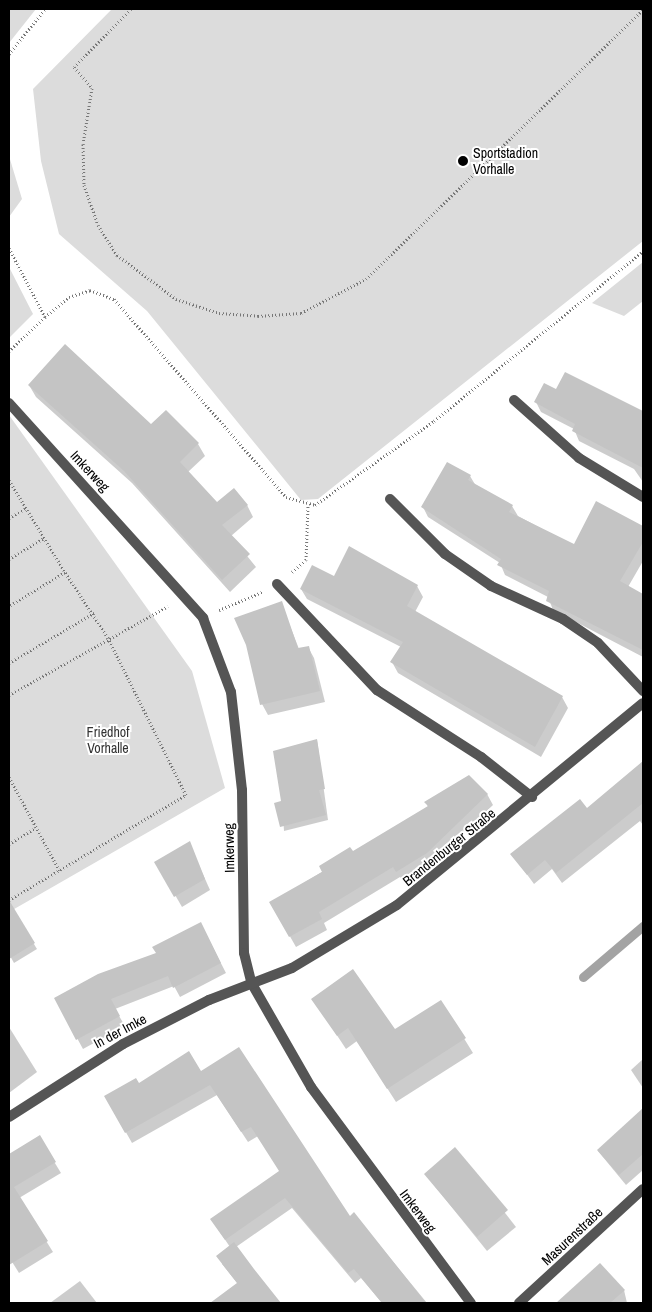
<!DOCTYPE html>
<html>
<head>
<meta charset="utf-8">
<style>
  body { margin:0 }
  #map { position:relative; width:652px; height:1312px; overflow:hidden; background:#fff; font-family:"Archivo Narrow",sans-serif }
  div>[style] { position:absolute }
  .green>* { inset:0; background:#dcdcdc }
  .shadow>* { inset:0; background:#0003 }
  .stream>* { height:9px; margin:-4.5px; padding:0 4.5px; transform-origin:4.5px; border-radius:4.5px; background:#a3a3a3 }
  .building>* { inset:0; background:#c4c4c4 }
  .path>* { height:3px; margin-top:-1.5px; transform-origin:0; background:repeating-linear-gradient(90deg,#777 0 1px,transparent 0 3.5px) }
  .service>* { height:10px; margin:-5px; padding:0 5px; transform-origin:5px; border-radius:5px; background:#555 }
  .minor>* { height:10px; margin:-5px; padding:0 5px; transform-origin:5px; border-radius:5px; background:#555 }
  .dots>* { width:14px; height:14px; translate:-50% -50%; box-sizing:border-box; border:2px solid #fff; border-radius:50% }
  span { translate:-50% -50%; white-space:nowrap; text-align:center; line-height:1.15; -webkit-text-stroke:4px #fff; paint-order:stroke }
  .poi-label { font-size:14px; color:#000 }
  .left { translate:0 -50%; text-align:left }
  .street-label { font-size:14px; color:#000 }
  .park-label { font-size:14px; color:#333 }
  .frame { position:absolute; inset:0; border:10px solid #000; pointer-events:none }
</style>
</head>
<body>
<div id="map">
  <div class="green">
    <div style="clip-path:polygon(9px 9px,36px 9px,9px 43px)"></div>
    <div style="clip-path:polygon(112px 9px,643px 9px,643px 241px,318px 499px,301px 500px,147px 311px,59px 234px,41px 161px,33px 89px)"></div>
    <div style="clip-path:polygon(9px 156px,22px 199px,9px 217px)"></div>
    <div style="clip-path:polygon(643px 262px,643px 301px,624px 316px,592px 303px)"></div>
    <div style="clip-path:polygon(9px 267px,33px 314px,9px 338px)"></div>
    <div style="clip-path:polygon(9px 415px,192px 671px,225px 788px,9px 912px)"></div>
  </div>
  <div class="shadow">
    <div style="clip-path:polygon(29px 385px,198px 444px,205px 456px,188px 472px,217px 504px,247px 505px,253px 517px,231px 536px,256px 567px,230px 592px,132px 483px,36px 397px)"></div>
    <div style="clip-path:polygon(556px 391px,643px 427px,643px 482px,634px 469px,579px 441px,574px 429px,541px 412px,536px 402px)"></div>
    <div style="clip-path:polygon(470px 476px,476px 486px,512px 506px,518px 516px,574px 546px,597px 503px,643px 528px,643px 561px,628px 587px,643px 595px,643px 657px,553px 610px,548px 597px,505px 575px,500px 563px,428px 517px,423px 507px)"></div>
    <div style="clip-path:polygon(334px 578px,417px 586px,423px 597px,415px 612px,562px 697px,568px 708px,541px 757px,398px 673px,392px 662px,401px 647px,307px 599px,301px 589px)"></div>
    <div style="clip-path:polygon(281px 603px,299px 649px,308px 647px,314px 658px,325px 702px,268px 715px,262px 704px)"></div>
    <div style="clip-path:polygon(317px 740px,328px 820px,284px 831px,282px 802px)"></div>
    <div style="clip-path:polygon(643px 763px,643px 825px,640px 821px,562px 883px,552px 869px,534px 884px,512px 854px,587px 809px)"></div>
    <div style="clip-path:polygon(487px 794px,493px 805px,432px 863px,403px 881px,400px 877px,324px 923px,327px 930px,296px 947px,271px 903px,428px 807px,426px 802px)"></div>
    <div style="clip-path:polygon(189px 843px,210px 890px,182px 907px,156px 862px)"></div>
    <div style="clip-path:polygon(21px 923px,37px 949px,14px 963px,9px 954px,9px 931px)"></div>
    <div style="clip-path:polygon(206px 934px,226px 973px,180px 997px,174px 986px,115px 1009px,125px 1026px,83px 1049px,55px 998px)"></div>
    <div style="clip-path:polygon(313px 999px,395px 1031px,441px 1001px,473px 1053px,396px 1102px,357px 1041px,346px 1049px)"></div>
    <div style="clip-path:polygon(9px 1027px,37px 1072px,9px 1093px)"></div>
    <div style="clip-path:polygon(643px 1059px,643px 1088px,631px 1070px)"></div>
    <div style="clip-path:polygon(201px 1073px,350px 1218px,354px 1214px,427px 1303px,382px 1303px,361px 1278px,355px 1283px,292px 1208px,236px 1247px,278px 1303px,235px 1303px,238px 1284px,222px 1264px,230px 1247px,211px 1219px,281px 1171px,258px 1136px,248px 1142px,217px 1095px,132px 1143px,106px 1097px,138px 1085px)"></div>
    <div style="clip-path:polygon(643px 1110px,643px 1170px,626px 1185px,598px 1151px)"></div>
    <div style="clip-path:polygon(39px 1137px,61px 1173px,9px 1204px,9px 1155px)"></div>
    <div style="clip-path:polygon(455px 1149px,516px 1227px,487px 1251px,425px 1174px)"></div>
    <div style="clip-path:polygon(25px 1207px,53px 1252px,19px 1273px,9px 1257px,9px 1217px)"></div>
    <div style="clip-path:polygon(600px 1265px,624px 1290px,627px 1303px,558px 1303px)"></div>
    <div style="clip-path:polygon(80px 1281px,97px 1303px,50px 1303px)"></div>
  </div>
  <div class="stream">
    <div style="left:583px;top:977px;width:79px;rotate:-40.4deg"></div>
  </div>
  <div class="building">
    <div style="clip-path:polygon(65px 344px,151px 424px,166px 410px,199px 443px,180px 462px,217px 502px,234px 488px,248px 505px,222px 525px,250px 554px,222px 580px,124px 471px,28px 385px)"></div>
    <div style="clip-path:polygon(565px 372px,643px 411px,643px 468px,572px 431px,575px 424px,534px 402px,544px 383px,556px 389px)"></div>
    <div style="clip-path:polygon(447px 462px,471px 475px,468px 480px,513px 505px,509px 512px,574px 544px,596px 501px,643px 526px,643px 542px,620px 581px,643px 594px,643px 650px,546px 601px,549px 591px,497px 565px,501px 559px,421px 507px)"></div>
    <div style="clip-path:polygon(349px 546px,418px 585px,407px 606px,563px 696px,535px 747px,390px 662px,403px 642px,300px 589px,312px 565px,334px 576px)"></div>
    <div style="clip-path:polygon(282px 601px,298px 648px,309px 646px,320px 691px,260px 705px,246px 645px,234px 618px)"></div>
    <div style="clip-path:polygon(317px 739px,325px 789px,319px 790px,326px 815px,280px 827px,274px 803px,281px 801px,273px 751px)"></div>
    <div style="clip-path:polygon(643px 761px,643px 803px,556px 873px,545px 860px,527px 875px,510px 854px,580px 799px,587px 808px)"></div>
    <div style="clip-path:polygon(469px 775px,488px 794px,427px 853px,396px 872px,393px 867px,319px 912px,322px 919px,289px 937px,269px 902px,322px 872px,319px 866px,350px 847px,353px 851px,428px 806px,424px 802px)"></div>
    <div style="clip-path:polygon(190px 841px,205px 879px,174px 897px,154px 862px)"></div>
    <div style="clip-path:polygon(9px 900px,35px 943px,9px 959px)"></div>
    <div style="clip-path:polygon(201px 922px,221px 963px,173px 988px,168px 976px,111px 999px,120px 1016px,76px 1040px,54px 998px,98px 974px,156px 953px,152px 947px)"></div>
    <div style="clip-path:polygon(353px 969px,395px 1029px,441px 1000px,466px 1038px,387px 1089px,348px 1028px,337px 1036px,311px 999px)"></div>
    <div style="clip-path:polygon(239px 1047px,350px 1216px,354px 1212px,426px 1303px,382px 1303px,354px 1269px,348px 1273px,285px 1198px,225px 1240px,210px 1219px,279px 1171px,251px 1127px,241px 1132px,210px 1085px,125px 1133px,104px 1096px,136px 1078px,139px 1083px,189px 1051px,201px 1071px)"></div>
    <div style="clip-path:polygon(643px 1108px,643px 1154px,619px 1175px,597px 1150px)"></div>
    <div style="clip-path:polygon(40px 1135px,56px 1162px,14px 1187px,48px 1241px,9px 1265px,9px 1154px)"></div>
    <div style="clip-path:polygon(455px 1147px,508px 1210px,477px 1237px,424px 1174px)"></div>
    <div style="clip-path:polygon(234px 1242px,254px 1269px,281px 1303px,210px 1303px,237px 1283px,216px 1256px)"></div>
    <div style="clip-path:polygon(600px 1263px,625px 1290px,610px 1303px,556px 1303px)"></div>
  </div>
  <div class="path">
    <div style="left:131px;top:9px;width:81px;rotate:134.5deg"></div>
    <div style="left:74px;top:67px;width:28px;rotate:49deg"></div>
    <div style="left:92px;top:88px;width:57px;rotate:99.1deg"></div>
    <div style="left:83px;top:144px;width:41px;rotate:88.6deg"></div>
    <div style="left:84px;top:185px;width:42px;rotate:70.7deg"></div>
    <div style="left:98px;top:225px;width:36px;rotate:58deg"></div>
    <div style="left:117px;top:255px;width:74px;rotate:36.7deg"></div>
    <div style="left:176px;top:299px;width:45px;rotate:18deg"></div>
    <div style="left:219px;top:313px;width:39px;rotate:4deg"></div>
    <div style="left:258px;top:316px;width:43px;rotate:-4deg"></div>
    <div style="left:301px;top:313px;width:73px;rotate:-27.6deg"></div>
    <div style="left:366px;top:279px;width:386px;rotate:-44.2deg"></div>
    <div style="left:9px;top:54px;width:58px;rotate:-51.3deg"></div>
    <div style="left:9px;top:248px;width:78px;rotate:62.4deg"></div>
    <div style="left:45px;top:317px;width:50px;rotate:136.6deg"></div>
    <div style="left:45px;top:317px;width:31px;rotate:-40deg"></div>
    <div style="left:69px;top:297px;width:22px;rotate:-18deg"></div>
    <div style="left:90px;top:290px;width:26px;rotate:21deg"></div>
    <div style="left:114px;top:299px;width:262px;rotate:49deg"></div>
    <div style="left:286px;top:497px;width:30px;rotate:15deg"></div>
    <div style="left:315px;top:505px;width:146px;rotate:-35.2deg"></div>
    <div style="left:434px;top:421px;width:269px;rotate:-39.1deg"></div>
    <div style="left:9px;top:480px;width:108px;rotate:58.7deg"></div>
    <div style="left:65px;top:572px;width:66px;rotate:148.7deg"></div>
    <div style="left:9px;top:518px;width:20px;rotate:-30deg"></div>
    <div style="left:9px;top:559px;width:41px;rotate:-31deg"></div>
    <div style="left:292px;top:572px;width:18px;rotate:-41deg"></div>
    <div style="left:306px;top:560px;width:55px;rotate:-87.9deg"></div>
    <div style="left:219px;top:610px;width:47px;rotate:-22.7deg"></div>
    <div style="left:9px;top:663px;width:99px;rotate:-30.5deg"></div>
    <div style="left:9px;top:695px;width:182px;rotate:-29.2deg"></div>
    <div style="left:9px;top:777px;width:106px;rotate:61.7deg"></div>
    <div style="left:9px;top:844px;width:31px;rotate:-31deg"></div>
    <div style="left:9px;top:900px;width:206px;rotate:-30.7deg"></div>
    <div style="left:186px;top:795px;width:175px;rotate:-116.4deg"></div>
    <div style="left:108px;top:638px;width:79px;rotate:-123.1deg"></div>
  </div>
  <div class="service">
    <div style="left:514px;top:400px;width:87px;rotate:41.7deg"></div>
    <div style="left:579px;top:458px;width:75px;rotate:31.4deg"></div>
    <div style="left:390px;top:499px;width:78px;rotate:45deg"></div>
    <div style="left:445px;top:554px;width:56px;rotate:34.8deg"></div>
    <div style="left:491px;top:586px;width:79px;rotate:24.6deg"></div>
    <div style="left:563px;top:619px;width:42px;rotate:34.4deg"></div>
    <div style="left:598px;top:643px;width:66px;rotate:46.8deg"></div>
    <div style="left:277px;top:584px;width:146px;rotate:46.7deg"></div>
    <div style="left:377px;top:690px;width:124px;rotate:32.8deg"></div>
    <div style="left:481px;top:757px;width:65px;rotate:38.1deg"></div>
  </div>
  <div class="minor">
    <div style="left:9px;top:403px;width:290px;rotate:47.9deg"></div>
    <div style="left:203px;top:618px;width:79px;rotate:69.3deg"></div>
    <div style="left:231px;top:692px;width:99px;rotate:83.6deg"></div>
    <div style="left:242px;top:790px;width:163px;rotate:89.3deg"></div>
    <div style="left:244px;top:953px;width:32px;rotate:76deg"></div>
    <div style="left:252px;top:984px;width:119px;rotate:60.2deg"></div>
    <div style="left:311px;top:1087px;width:269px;rotate:53.5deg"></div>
    <div style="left:9px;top:1117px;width:135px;rotate:-32.6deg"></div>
    <div style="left:123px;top:1044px;width:97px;rotate:-27.1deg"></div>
    <div style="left:209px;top:1000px;width:89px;rotate:-21.1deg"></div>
    <div style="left:292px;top:968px;width:122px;rotate:-31deg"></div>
    <div style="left:397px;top:905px;width:318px;rotate:-39.4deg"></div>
    <div style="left:519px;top:1303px;width:168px;rotate:-42.6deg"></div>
  </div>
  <div class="dots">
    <div style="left:463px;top:161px;background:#000"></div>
  </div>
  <div class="poi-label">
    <span class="left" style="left:473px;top:161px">Sportstadion<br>Vorhalle</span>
  </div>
  <div class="street-label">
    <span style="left:90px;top:471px;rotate:47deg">Imkerweg</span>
    <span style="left:449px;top:847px;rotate:-39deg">Brandenburger Straße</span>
    <span style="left:229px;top:848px;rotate:-91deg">Imkerweg</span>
    <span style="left:120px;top:1031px;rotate:-28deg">In der Imke</span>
    <span style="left:418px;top:1211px;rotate:53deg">Imkerweg</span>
    <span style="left:572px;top:1236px;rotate:-43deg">Masurenstraße</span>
  </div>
  <div class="park-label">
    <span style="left:108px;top:740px">Friedhof<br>Vorhalle</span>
  </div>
  <div class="frame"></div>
</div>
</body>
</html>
